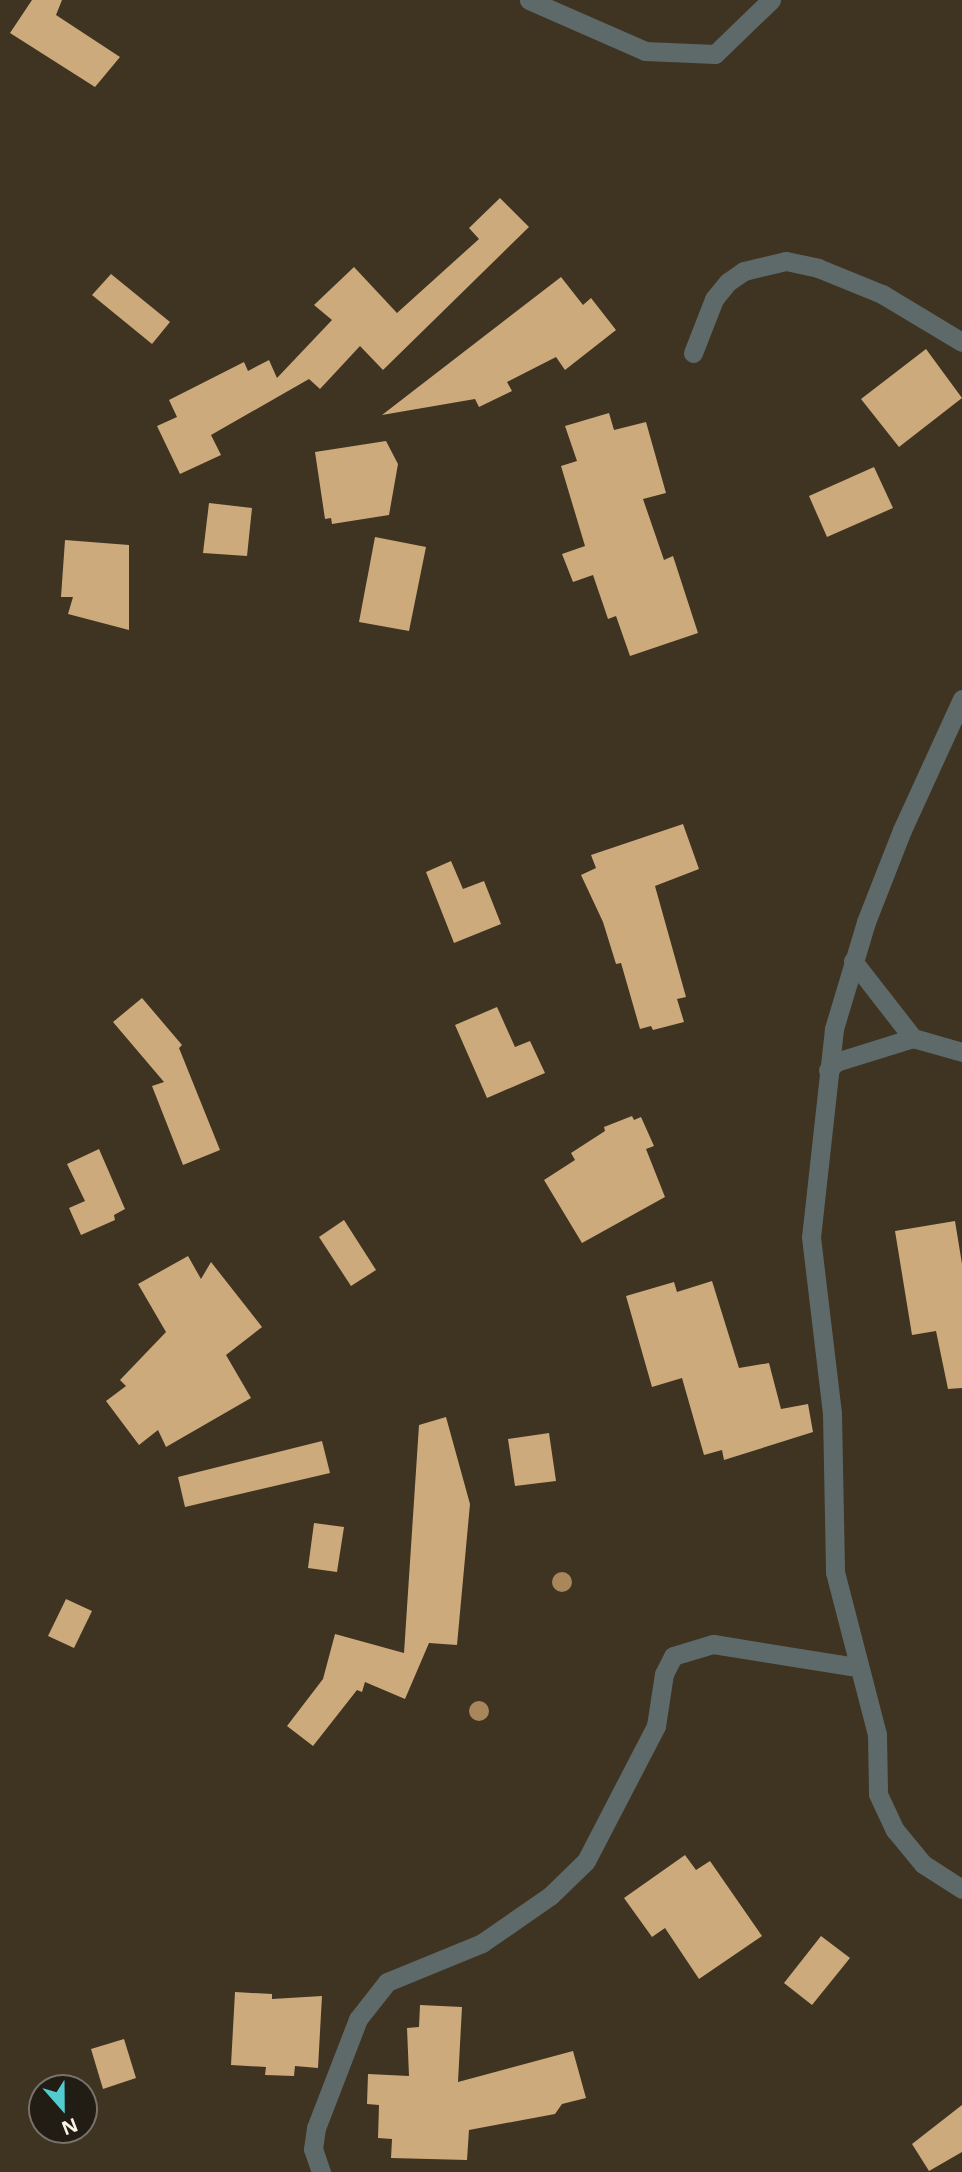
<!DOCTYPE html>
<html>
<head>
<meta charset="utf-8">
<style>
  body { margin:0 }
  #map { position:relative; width:962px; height:2172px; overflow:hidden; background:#3f3322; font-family:"Noto Sans",sans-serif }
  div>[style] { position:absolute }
  .building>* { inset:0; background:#ccaa7c }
  .minor>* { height:19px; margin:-9.5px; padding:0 9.5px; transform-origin:9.5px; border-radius:9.5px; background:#5e6a6a }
  .trees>* { width:20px; height:20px; margin:-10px; border-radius:50%; background:#a9875a }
  span { translate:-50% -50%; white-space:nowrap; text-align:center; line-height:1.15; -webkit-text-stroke:7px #211c14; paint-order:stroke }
  .north { position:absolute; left:28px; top:2074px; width:70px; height:70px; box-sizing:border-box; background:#211c14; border:2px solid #787269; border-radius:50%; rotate:159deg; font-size:19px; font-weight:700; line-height:28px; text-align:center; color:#fbf2e8 }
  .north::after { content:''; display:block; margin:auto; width:24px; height:32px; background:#52cdcf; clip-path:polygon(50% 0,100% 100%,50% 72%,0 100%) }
</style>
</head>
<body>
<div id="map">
  <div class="building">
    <div style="clip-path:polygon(32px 0,62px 0,56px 15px,120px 57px,95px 87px,10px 33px)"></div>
    <div style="clip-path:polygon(500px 198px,529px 227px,383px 370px,360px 346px,320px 389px,309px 379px,211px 435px,221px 455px,180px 474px,157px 426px,177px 417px,169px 400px,244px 362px,248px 371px,269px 360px,277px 378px,332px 320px,314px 305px,354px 267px,397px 313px,479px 239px,469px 228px)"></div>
    <div style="clip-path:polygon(111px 274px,170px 322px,152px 344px,92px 295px)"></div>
    <div style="clip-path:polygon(561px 277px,583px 305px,591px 298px,616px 330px,565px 370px,556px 357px,507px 382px,512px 391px,479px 407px,475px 399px,382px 415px)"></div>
    <div style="clip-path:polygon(926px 349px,962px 398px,899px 447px,861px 399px)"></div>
    <div style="clip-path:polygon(609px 413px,614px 430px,646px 422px,666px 493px,643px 499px,664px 560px,673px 556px,698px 633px,630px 656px,616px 616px,608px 619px,593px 575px,573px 582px,562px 554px,585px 546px,561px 466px,577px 461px,565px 426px)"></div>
    <div style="clip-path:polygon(386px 441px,398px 464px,389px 515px,332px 524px,331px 518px,325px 519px,315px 452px)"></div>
    <div style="clip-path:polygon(874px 467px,893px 508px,827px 537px,809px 496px)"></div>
    <div style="clip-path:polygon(209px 503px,252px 508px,247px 556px,203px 553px)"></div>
    <div style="clip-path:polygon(375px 537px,426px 547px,409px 631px,359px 622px)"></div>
    <div style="clip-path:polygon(65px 540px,129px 545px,129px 630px,68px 614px,73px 597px,61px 597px)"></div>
    <div style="clip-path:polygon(683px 824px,699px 869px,655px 886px,686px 997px,677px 999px,684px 1022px,653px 1030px,651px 1026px,640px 1029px,621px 963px,616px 964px,603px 922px,581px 875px,596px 868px,591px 855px)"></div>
    <div style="clip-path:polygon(451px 861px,463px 889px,484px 881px,501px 924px,454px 943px,426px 872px)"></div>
    <div style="clip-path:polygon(142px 998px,182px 1045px,179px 1048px,220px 1150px,183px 1165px,152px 1086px,164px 1082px,113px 1022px)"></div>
    <div style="clip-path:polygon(497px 1007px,515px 1047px,530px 1041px,545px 1073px,487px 1098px,455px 1025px)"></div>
    <div style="clip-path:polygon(632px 1116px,634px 1120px,641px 1117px,654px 1146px,646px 1149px,665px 1197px,582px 1243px,544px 1180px,575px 1160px,571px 1153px,605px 1131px,604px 1127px)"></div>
    <div style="clip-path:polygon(99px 1149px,125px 1209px,114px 1215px,115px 1220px,81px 1235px,69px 1208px,85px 1201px,67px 1164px)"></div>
    <div style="clip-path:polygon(344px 1220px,376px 1270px,351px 1286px,319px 1237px)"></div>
    <div style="clip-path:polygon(955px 1221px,962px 1264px,962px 1388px,948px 1389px,936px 1331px,912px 1335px,895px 1231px)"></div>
    <div style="clip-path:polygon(188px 1256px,201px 1279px,211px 1262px,262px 1327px,226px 1355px,251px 1398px,166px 1447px,158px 1430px,139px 1445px,106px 1401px,126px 1386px,120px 1380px,166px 1332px,138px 1284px)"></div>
    <div style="clip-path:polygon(712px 1281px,739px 1368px,769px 1363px,781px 1409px,808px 1404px,813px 1432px,724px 1460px,722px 1450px,704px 1455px,682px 1378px,652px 1387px,626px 1296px,674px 1282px,677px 1292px)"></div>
    <div style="clip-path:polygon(446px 1417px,470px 1504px,457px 1645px,429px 1643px,405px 1699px,365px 1682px,362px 1692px,357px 1690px,313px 1746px,287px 1726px,323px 1679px,335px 1634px,404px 1653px,419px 1425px)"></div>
    <div style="clip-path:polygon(549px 1433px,556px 1481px,515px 1486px,508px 1439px)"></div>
    <div style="clip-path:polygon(322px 1441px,330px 1473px,185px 1507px,178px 1477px)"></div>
    <div style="clip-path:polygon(314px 1523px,344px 1527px,337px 1572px,308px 1568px)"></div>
    <div style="clip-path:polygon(66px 1599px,92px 1611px,74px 1648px,48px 1636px)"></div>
    <div style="clip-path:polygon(685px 1855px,696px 1870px,710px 1861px,762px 1936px,699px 1979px,665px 1928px,652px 1937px,624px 1898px)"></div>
    <div style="clip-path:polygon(821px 1936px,850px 1958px,812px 2005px,784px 1983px)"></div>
    <div style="clip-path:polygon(235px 1992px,272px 1994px,272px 1999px,322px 1996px,318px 2068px,295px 2066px,294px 2076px,265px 2075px,266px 2067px,231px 2065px)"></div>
    <div style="clip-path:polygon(420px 2005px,462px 2007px,458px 2082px,573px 2051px,586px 2098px,562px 2104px,555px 2114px,469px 2130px,467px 2160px,391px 2158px,392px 2139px,378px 2138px,379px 2105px,367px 2104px,368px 2074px,409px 2076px,407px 2028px,419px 2027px)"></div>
    <div style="clip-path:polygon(124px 2039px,136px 2078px,103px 2089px,91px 2049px)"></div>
    <div style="clip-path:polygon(962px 2105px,962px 2152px,929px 2171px,912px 2144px)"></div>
  </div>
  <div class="minor">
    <div style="left:529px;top:0;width:127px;rotate:23.7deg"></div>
    <div style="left:645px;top:51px;width:70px;rotate:2.5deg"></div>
    <div style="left:715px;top:54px;width:78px;rotate:-44deg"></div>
    <div style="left:693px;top:353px;width:58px;rotate:-68.7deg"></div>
    <div style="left:714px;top:299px;width:22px;rotate:-51deg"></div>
    <div style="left:728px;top:282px;width:19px;rotate:-35deg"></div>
    <div style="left:744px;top:271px;width:43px;rotate:-13.4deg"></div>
    <div style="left:786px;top:261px;width:33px;rotate:12deg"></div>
    <div style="left:818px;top:268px;width:69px;rotate:22.1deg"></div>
    <div style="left:882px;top:294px;width:93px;rotate:31deg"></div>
    <div style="left:962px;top:699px;width:144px;rotate:114.6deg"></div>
    <div style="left:902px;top:830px;width:99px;rotate:111.4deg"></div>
    <div style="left:866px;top:922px;width:112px;rotate:106.7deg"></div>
    <div style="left:834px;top:1029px;width:209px;rotate:96.3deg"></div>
    <div style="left:811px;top:1237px;width:177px;rotate:83.2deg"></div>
    <div style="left:832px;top:1413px;width:159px;rotate:88.9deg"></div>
    <div style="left:835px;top:1572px;width:167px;rotate:75.5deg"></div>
    <div style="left:877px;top:1734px;width:60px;rotate:89deg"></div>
    <div style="left:878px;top:1794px;width:40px;rotate:65deg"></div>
    <div style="left:895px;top:1830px;width:44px;rotate:50.5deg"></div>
    <div style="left:923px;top:1864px;width:46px;rotate:32.7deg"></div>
    <div style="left:853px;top:961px;width:98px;rotate:52.1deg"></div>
    <div style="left:913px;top:1038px;width:51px;rotate:15.9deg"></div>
    <div style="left:828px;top:1070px;width:11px;rotate:-45deg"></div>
    <div style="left:836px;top:1062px;width:81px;rotate:-17.3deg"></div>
    <div style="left:321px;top:2172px;width:24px;rotate:-109deg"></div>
    <div style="left:313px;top:2149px;width:21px;rotate:-82deg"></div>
    <div style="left:316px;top:2128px;width:117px;rotate:-68.9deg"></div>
    <div style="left:358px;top:2019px;width:47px;rotate:-51.9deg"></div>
    <div style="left:387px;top:1982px;width:103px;rotate:-22.3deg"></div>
    <div style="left:482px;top:1943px;width:83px;rotate:-34.7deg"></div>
    <div style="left:550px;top:1896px;width:50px;rotate:-44.2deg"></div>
    <div style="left:586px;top:1861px;width:152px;rotate:-62.6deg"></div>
    <div style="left:656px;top:1726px;width:53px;rotate:-81.3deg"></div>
    <div style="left:664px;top:1674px;width:20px;rotate:-63deg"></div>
    <div style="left:673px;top:1656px;width:42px;rotate:-16.7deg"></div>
    <div style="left:713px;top:1644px;width:146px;rotate:9.1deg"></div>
  </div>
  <div class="trees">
    <div style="left:562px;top:1582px"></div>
    <div style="left:479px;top:1711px"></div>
  </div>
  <div class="north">N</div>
</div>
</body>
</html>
